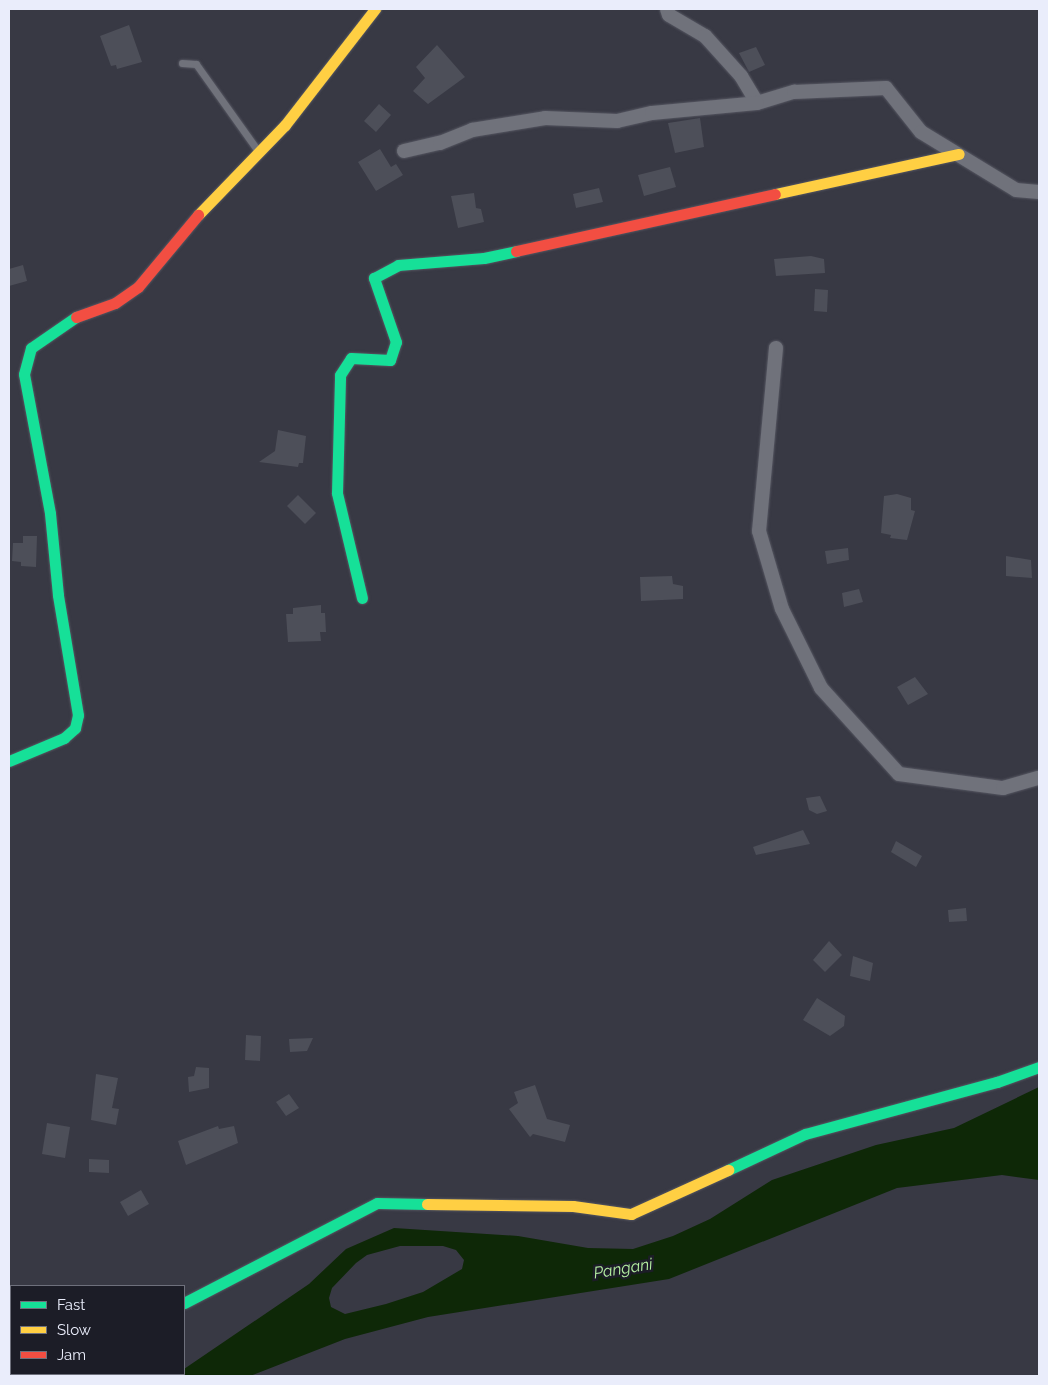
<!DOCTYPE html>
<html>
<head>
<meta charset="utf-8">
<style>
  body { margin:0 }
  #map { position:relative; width:1048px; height:1385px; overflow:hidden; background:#383944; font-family:Raleway,sans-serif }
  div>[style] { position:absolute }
  .water>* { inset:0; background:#0e2807 }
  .building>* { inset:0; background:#4d4f59 }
  .roads { filter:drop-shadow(0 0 1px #555661) drop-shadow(0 0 1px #555661) }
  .lane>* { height:7px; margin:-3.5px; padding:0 3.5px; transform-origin:3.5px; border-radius:3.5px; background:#70727b }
  .street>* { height:14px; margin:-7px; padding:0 7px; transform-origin:7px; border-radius:7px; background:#70727b }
  .fast>* { height:11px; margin:-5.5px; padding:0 5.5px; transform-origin:5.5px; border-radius:5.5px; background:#16e098 }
  .slow>* { height:11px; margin:-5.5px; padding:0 5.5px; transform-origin:5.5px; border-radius:5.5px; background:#ffcf43 }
  .jam>* { height:11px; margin:-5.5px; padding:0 5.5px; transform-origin:5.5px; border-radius:5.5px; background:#f24e42 }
  span { translate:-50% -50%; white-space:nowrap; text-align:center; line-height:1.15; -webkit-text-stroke:5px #1c1d27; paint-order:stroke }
  .water-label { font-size:16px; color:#b5f0a2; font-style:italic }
  .frame { position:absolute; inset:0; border:10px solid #eaedfb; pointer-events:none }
  .legend { position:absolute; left:10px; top:1285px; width:175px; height:90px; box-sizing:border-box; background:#1c1d27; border:1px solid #6e707c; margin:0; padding:6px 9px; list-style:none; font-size:15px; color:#eaedfb }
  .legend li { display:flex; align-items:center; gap:10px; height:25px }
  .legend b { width:25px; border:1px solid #6e707c }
</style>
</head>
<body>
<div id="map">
  <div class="water">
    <div style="clip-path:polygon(evenodd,1039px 1087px,1039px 1180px,1002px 1175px,897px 1188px,669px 1279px,428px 1317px,345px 1339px,250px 1376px,167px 1376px,184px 1374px,184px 1369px,309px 1284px,346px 1249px,394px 1228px,518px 1236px,588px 1248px,633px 1249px,673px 1236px,710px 1219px,772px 1180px,876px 1145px,954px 1128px,1039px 1087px,400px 1246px,443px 1246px,456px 1250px,464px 1260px,462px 1269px,423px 1292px,386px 1304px,345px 1314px,331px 1307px,329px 1298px,332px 1288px,356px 1263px,367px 1255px,400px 1246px)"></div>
  </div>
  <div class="building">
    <div style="clip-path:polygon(129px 25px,142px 62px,117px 69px,116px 65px,111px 66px,100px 36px)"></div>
    <div style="clip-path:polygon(437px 45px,465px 77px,428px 104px,413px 91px,425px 78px,416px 67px)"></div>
    <div style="clip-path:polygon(756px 47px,765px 65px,749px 72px,739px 53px)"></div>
    <div style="clip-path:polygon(379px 104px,391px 115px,376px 132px,364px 121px)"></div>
    <div style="clip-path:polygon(700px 118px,704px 147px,675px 153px,668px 123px)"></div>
    <div style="clip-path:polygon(380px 149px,391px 167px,396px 164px,403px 175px,376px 191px,358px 162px)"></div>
    <div style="clip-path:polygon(670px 167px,676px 187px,644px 196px,638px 175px)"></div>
    <div style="clip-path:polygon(599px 188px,603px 202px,576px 208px,573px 194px)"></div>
    <div style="clip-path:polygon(474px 193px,476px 208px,481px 209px,484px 222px,458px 228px,451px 196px)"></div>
    <div style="clip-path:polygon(811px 256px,824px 259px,825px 273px,776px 276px,774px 259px)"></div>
    <div style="clip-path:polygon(23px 265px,27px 281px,9px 286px,9px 269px)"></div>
    <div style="clip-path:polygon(815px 289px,828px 290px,827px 312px,814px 311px)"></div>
    <div style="clip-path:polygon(278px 430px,306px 436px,303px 463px,299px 463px,298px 467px,259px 462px,275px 451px)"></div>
    <div style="clip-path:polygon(897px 494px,911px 498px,911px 510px,915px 511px,907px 540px,890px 538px,891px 535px,881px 533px,884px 496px)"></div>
    <div style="clip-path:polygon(298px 495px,316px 513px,305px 524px,287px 506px)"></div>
    <div style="clip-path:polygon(23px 536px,37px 536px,36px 567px,21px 566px,21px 562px,12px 561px,13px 543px,23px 543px)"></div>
    <div style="clip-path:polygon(848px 548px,849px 560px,827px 564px,825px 551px)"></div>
    <div style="clip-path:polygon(1006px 556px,1031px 560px,1032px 578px,1006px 576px)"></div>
    <div style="clip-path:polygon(672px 576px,673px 584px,683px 586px,683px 599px,641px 601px,640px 577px)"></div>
    <div style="clip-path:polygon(859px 589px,863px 602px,844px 607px,842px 593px)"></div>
    <div style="clip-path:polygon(321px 605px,321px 613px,325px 613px,326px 632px,320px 632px,321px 641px,288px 642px,286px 614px,293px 614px,293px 608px)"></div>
    <div style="clip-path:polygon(915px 677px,928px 694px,908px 705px,897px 687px)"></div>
    <div style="clip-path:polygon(820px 796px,827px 811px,817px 814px,809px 810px,806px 798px)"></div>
    <div style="clip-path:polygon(803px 830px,810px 844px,756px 855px,753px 847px)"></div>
    <div style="clip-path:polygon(896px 841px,922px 856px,916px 867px,891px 852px)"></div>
    <div style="clip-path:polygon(966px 908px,967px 921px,949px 922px,948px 910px)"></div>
    <div style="clip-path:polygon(829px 941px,842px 955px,825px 972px,813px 960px)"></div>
    <div style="clip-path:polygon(853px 956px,873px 963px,870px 981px,850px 976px)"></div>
    <div style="clip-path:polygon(817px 998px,845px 1016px,844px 1026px,830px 1036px,803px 1020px)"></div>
    <div style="clip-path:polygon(246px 1035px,261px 1036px,260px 1061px,245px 1060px)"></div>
    <div style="clip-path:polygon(313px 1038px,307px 1051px,290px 1052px,289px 1039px)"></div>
    <div style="clip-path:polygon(196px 1067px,209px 1068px,209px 1088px,189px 1092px,188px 1077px,194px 1076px)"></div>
    <div style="clip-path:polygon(96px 1074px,118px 1078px,112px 1108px,119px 1109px,116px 1125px,91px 1120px)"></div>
    <div style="clip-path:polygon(535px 1085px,547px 1119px,570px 1125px,565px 1142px,533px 1134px,530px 1137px,509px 1109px,518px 1103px,514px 1092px)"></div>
    <div style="clip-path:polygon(289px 1094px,299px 1108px,286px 1116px,276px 1102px)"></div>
    <div style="clip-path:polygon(47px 1123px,70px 1127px,65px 1158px,42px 1154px)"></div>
    <div style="clip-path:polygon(218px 1126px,219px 1129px,234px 1126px,238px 1143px,186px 1165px,178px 1141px)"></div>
    <div style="clip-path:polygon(89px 1159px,109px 1160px,109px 1173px,89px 1172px)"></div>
    <div style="clip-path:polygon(141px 1190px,149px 1204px,128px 1216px,120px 1202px)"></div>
  </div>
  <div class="roads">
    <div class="lane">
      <div style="left:182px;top:63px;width:14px;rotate:4deg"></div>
      <div style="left:196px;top:64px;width:107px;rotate:54.5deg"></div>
    </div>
    <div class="street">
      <div style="left:667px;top:9px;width:6px;rotate:72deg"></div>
      <div style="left:669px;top:15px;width:42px;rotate:30.3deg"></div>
      <div style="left:705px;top:36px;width:54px;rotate:48deg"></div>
      <div style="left:741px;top:76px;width:31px;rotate:59deg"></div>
      <div style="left:757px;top:103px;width:39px;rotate:-17deg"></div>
      <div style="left:794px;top:92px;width:92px;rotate:-2.5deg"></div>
      <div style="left:886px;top:88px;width:56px;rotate:51.5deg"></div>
      <div style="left:921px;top:132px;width:111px;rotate:31.4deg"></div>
      <div style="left:1016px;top:190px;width:23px;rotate:5deg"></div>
      <div style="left:404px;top:151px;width:37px;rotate:-13deg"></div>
      <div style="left:440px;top:143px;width:35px;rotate:-22deg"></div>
      <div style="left:472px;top:130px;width:74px;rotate:-9.3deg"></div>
      <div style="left:545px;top:118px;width:72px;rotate:2.4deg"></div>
      <div style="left:617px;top:121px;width:36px;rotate:-13deg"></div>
      <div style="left:652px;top:113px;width:105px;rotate:-5.4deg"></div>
      <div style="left:776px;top:348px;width:184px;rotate:95.3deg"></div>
      <div style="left:759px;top:531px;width:81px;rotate:73.6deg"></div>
      <div style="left:782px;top:609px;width:88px;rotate:63.7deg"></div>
      <div style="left:821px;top:688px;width:116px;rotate:47.8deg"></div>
      <div style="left:899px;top:774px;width:105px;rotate:7.7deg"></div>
      <div style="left:1003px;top:788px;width:37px;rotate:-16deg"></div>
      <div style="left:35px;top:1376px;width:5px;rotate:-22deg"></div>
      <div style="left:107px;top:1376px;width:2px;rotate:-90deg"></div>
    </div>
    <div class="fast">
      <div style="left:362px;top:598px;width:108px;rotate:-103.4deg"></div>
      <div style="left:337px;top:493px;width:118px;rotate:-88.5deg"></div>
      <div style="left:340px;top:375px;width:20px;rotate:-57deg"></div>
      <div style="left:351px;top:358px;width:39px;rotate:3deg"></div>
      <div style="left:390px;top:360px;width:19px;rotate:-72deg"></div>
      <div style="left:396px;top:342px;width:68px;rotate:-109deg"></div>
      <div style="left:374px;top:278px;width:27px;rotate:-28deg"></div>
      <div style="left:398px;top:265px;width:86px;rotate:-4.7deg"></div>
      <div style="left:484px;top:258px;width:33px;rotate:-12deg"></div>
      <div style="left:9px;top:761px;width:60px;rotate:-22.7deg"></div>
      <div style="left:64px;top:738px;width:15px;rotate:-42deg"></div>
      <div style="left:75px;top:728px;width:13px;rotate:-77deg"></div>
      <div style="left:78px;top:715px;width:122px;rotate:-99.5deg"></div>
      <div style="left:58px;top:595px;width:82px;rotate:-95.6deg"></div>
      <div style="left:50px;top:513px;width:141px;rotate:-100.6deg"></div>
      <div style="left:24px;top:374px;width:27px;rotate:-75deg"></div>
      <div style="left:31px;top:348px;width:55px;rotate:-34.6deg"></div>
      <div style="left:728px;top:1170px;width:85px;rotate:-25.1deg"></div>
      <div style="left:805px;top:1134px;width:199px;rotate:-15.2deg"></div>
      <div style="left:997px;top:1082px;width:45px;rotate:-19.7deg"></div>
      <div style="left:184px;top:1303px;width:217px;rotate:-27.4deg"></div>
      <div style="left:377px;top:1203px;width:50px;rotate:1.1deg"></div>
    </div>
    <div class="slow">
      <div style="left:775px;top:194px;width:188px;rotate:-12.3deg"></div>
      <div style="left:198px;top:215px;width:125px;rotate:-46deg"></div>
      <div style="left:285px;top:125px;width:147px;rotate:-52.2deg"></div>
      <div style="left:427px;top:1204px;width:146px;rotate:0.8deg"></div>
      <div style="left:573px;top:1206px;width:59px;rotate:7.9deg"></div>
      <div style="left:631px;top:1214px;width:107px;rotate:-24.4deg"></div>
    </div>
    <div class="jam">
      <div style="left:516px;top:251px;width:265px;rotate:-12.4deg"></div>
      <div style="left:76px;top:317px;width:41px;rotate:-19.7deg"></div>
      <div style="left:115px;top:303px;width:28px;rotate:-35deg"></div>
      <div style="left:138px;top:287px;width:94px;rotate:-50.2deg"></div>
    </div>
  </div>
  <div class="water-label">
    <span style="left:623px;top:1269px;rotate:-9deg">Pangani</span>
  </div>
  <div class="frame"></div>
  <ul class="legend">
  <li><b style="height:6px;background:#16e098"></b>Fast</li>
  <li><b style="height:6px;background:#ffcf43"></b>Slow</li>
  <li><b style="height:6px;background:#f24e42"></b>Jam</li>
  </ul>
</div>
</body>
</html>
